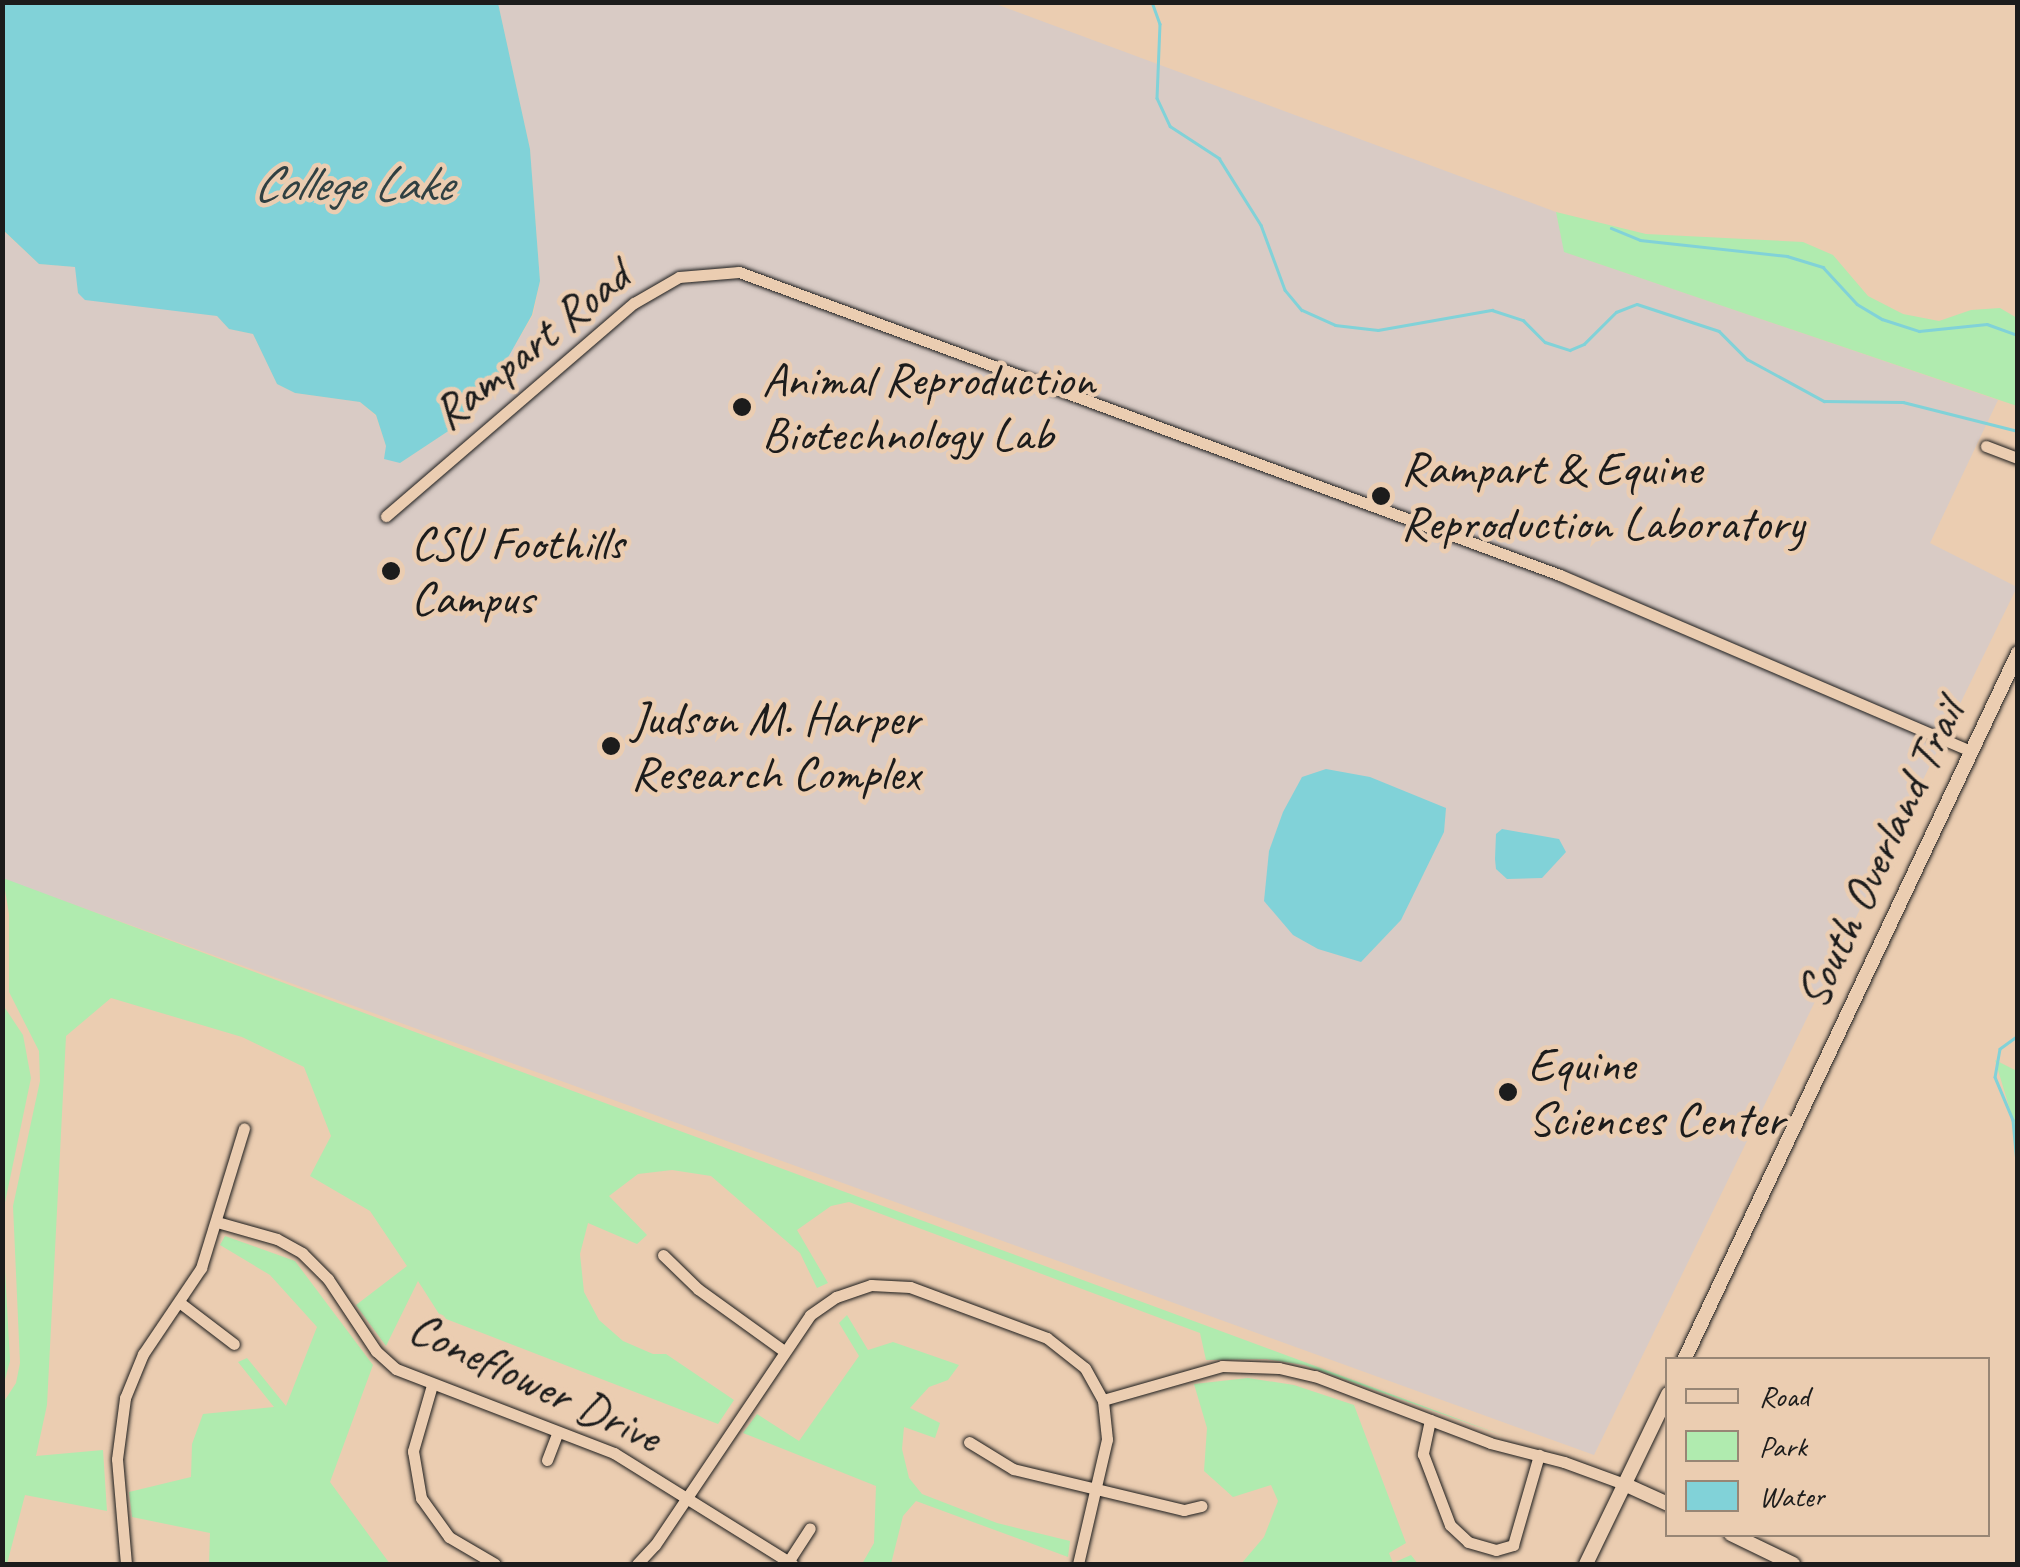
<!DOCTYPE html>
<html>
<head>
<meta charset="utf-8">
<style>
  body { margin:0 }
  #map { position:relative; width:2020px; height:1567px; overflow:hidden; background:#ebcdb1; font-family:Caveat,sans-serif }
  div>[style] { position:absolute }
  .built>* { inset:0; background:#d9cbc5 }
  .green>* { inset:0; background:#b0ebaf }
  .water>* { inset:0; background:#81d2d8 }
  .stream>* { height:2.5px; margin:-1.25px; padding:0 1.25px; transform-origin:1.25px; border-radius:1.25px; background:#81d2d8 }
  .roads { filter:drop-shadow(0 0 2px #1c1c1c) drop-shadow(0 0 2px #1c1c1c) }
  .minor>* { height:11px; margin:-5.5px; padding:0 5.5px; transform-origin:5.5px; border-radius:5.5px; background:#ebcdb1 }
  .major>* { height:14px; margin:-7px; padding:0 7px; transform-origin:7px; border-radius:7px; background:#ebcdb1 }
  .dots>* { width:28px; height:28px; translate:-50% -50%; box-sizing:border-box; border:5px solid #ebcdb1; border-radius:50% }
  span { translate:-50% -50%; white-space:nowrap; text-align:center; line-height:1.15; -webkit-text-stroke:9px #ebcdb1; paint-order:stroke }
  .street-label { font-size:48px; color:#1c1c1c }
  .poi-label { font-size:48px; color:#1c1c1c }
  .left { translate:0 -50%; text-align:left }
  .water-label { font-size:50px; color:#304042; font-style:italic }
  .frame { position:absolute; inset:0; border:5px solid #1c1c1c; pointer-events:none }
  .legend { position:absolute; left:1665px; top:1357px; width:325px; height:180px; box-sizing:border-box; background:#ebcdb1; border:2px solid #988675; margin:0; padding:12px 18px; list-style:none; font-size:30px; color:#1c1c1c }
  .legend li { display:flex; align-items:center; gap:20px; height:50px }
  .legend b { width:50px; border:2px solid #988675 }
</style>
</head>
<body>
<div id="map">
  <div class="built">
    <div style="clip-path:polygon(498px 3px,993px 3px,1556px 212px,1565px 252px,1998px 400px,1930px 543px,2017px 587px,1594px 1455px,3px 879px,2px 230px,39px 264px,76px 267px,78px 293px,217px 316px,229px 329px,253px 334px,277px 384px,295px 393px,360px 402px,376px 416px,386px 446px,400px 463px,462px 422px,484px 398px,533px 315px,540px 281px,530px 149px)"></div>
  </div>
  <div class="green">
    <div style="clip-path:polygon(1556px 212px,1646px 234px,1803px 242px,1833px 255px,1868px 296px,1903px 314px,1939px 321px,1971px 310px,2000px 308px,2017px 318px,2017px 406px,1564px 252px)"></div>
    <div style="clip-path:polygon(3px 878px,680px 1131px,1507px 1437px,1304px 1365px,1266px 1359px,1206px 1360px,1200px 1333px,849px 1202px,831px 1206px,797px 1230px,828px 1283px,817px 1288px,800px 1253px,711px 1176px,672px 1170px,638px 1174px,609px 1196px,647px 1235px,637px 1244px,588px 1223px,580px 1254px,584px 1292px,599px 1320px,623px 1341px,653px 1354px,666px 1354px,734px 1400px,718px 1424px,441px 1317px,418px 1281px,386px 1346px,356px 1305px,407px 1266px,370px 1211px,310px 1176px,331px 1136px,304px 1067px,242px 1037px,111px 998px,66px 1036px,47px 1405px,36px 1456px,103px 1450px,107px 1511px,25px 1495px,7px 1564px,3px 1564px,3px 1403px,16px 1383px,20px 1363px,13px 1206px,40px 1081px,39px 1051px,9px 992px,9px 914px)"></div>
    <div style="clip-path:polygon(3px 1005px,23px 1035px,31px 1078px,3px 1212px)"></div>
    <div style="clip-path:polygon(1995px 1060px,2017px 1071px,2017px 1173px,2013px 1120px)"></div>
    <div style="clip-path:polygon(2px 1214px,10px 1361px,3px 1387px,2px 1387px)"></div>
    <div style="clip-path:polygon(225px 1236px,295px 1261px,373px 1365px,330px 1482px,390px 1564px,209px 1564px,210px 1533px,132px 1517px,129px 1492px,191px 1477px,192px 1444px,203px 1414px,274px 1407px,238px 1362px,247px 1358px,286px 1406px,317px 1327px,270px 1275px,220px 1245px)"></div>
    <div style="clip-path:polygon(847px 1315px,868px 1350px,893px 1342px,959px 1365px,948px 1380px,929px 1387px,910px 1408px,940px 1423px,935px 1438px,904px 1427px,902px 1449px,909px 1478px,922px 1494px,997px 1523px,1070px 1541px,1068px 1557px,916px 1501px,903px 1516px,891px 1564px,862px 1564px,874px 1543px,876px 1486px,743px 1433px,757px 1414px,799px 1441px,859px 1356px,839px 1323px)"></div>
    <div style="clip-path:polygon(1248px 1378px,1294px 1385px,1354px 1405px,1406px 1543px,1389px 1553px,1393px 1563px,1411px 1555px,1418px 1564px,1241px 1564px,1264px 1537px,1278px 1501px,1271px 1485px,1233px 1497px,1204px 1471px,1207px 1428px,1194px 1384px)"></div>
  </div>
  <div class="water">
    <div style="clip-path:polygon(2px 3px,498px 3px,530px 149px,540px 281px,532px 315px,485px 398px,462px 422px,400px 463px,384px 459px,386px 446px,376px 415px,360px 402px,295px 393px,277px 384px,253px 334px,229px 329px,217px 316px,85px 300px,78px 293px,75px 267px,39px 264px,3px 230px)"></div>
    <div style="clip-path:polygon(1326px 769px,1370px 777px,1446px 808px,1444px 832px,1401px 920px,1361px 962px,1318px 949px,1293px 935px,1264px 901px,1269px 851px,1283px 812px,1302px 777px)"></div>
    <div style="clip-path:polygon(1502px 829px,1559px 839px,1566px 852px,1542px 878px,1507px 879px,1496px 869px,1495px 859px,1496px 834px)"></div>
  </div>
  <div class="stream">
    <div style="left:1152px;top:2px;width:23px;rotate:70deg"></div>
    <div style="left:1160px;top:24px;width:74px;rotate:92.3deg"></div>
    <div style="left:1157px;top:98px;width:31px;rotate:65deg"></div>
    <div style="left:1170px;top:126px;width:59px;rotate:33.1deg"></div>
    <div style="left:1219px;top:158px;width:79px;rotate:57.9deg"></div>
    <div style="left:1261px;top:225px;width:69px;rotate:69.7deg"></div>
    <div style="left:1285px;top:290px;width:26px;rotate:50deg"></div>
    <div style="left:1302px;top:310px;width:36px;rotate:24deg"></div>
    <div style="left:1335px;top:325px;width:43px;rotate:6.6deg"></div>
    <div style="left:1378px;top:330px;width:116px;rotate:-10deg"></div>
    <div style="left:1492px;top:310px;width:33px;rotate:18deg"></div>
    <div style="left:1523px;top:320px;width:31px;rotate:45deg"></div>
    <div style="left:1545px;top:342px;width:26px;rotate:18deg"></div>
    <div style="left:1570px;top:350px;width:15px;rotate:-23deg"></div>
    <div style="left:1584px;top:344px;width:45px;rotate:-45deg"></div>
    <div style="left:1616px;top:312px;width:22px;rotate:-21deg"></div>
    <div style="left:1637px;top:304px;width:86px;rotate:18.2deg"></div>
    <div style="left:1719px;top:331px;width:40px;rotate:45deg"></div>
    <div style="left:1747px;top:359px;width:88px;rotate:28.6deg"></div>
    <div style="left:1824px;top:401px;width:79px;rotate:0.7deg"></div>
    <div style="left:1903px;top:402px;width:119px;rotate:14.2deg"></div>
    <div style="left:1611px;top:228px;width:31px;rotate:22deg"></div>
    <div style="left:1640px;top:240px;width:148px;rotate:6.2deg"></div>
    <div style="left:1787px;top:256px;width:38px;rotate:17deg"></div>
    <div style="left:1823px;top:267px;width:50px;rotate:47.4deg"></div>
    <div style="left:1857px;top:304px;width:29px;rotate:31deg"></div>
    <div style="left:1882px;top:319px;width:39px;rotate:18deg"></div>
    <div style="left:1919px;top:331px;width:68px;rotate:-5.9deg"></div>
    <div style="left:1987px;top:324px;width:33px;rotate:20deg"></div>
    <div style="left:2018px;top:1036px;width:22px;rotate:144deg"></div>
    <div style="left:2000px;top:1049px;width:28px;rotate:100deg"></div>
    <div style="left:1995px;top:1077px;width:47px;rotate:67.3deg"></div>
    <div style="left:2013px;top:1120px;width:53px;rotate:84.6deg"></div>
  </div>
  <div class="roads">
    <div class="minor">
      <div style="left:1986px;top:446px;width:34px;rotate:21deg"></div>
      <div style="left:386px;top:516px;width:327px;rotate:-40.7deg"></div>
      <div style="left:634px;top:303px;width:52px;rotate:-30deg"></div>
      <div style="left:679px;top:277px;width:60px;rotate:-4.8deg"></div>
      <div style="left:739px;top:272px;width:875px;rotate:20.26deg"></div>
      <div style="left:1560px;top:575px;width:447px;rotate:23.2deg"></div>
      <div style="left:217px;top:1222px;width:62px;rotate:15.8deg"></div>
      <div style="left:277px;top:1239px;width:29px;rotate:29deg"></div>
      <div style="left:302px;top:1253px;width:37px;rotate:45deg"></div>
      <div style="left:328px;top:1279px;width:87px;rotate:56.3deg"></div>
      <div style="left:376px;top:1351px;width:27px;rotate:42deg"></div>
      <div style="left:396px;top:1369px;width:234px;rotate:21.1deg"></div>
      <div style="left:614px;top:1453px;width:210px;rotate:31.9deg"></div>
      <div style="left:663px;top:1255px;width:49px;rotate:44.2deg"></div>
      <div style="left:698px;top:1289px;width:106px;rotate:35.8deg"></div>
      <div style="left:179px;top:1302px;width:69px;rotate:37.4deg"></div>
      <div style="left:432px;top:1385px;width:69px;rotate:106.1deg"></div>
      <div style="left:413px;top:1451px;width:48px;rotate:80.3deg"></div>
      <div style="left:421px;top:1498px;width:48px;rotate:54.3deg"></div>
      <div style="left:449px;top:1537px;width:53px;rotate:30.4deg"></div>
      <div style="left:1430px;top:1420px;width:35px;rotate:102deg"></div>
      <div style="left:1423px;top:1454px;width:76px;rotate:69.2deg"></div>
      <div style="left:1450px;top:1525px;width:25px;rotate:43deg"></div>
      <div style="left:1468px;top:1542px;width:29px;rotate:16deg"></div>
      <div style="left:1496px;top:1550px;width:18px;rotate:-16deg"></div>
      <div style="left:1513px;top:1545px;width:94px;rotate:-73.9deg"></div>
      <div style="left:969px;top:1442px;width:52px;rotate:31.5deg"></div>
      <div style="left:1013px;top:1469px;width:176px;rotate:13.5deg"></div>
      <div style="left:1184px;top:1510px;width:18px;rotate:-13deg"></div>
      <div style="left:547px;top:1460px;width:30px;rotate:-69deg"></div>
      <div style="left:788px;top:1562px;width:40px;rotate:-57.1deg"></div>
      <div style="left:126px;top:1564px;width:105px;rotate:-94.9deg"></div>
      <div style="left:117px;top:1459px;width:62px;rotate:-82.5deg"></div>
      <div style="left:125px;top:1398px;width:48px;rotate:-67.8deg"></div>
      <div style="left:143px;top:1354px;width:104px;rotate:-56deg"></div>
      <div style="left:201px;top:1268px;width:146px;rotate:-72.9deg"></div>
      <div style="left:637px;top:1564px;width:26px;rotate:-47deg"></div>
      <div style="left:655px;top:1545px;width:277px;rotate:-56deg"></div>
      <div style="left:810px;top:1315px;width:32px;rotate:-35deg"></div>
      <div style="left:836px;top:1297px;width:37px;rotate:-19deg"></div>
      <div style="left:871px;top:1285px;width:39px;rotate:3deg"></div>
      <div style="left:910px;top:1287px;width:146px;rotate:20.4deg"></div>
      <div style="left:1047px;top:1338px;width:48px;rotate:38.3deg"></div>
      <div style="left:1085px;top:1368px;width:37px;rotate:61deg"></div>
      <div style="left:1103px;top:1400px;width:124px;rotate:-15.9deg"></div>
      <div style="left:1222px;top:1366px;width:57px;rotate:2deg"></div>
      <div style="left:1279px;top:1368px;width:37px;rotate:13deg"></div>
      <div style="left:1315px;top:1376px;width:187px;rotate:20.9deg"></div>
      <div style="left:1490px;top:1443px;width:76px;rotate:14.4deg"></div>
      <div style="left:1564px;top:1462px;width:64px;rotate:20.1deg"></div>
      <div style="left:1078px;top:1564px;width:128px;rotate:-76.9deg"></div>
      <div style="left:1107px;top:1439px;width:39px;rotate:-96deg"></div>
    </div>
    <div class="major">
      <div style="left:1684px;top:1360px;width:782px;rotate:-64.71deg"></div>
      <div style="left:1624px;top:1484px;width:48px;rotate:24.4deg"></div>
      <div style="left:1731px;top:1534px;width:69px;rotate:25.8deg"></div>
      <div style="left:1586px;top:1564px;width:189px;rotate:-64.2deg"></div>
    </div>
  </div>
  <div class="dots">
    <div style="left:742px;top:407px;background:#1c1c1c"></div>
    <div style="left:1381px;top:496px;background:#1c1c1c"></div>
    <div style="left:391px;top:571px;background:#1c1c1c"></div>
    <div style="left:611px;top:746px;background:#1c1c1c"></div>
    <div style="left:1508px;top:1092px;background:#1c1c1c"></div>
  </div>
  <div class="street-label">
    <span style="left:531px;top:345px;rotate:-39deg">Rampart Road</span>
    <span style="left:1880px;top:854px;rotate:-65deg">South Overland Trail</span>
    <span style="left:535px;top:1382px;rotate:25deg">Coneflower Drive</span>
  </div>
  <div class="poi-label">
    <span class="left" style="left:762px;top:407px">Animal Reproduction<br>Biotechnology Lab</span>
    <span class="left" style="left:1401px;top:496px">Rampart &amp; Equine<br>Reproduction Laboratory</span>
    <span class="left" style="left:411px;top:571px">CSU Foothills<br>Campus</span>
    <span class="left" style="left:631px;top:746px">Judson M. Harper<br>Research Complex</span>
    <span class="left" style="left:1528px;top:1092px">Equine<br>Sciences Center</span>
  </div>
  <div class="water-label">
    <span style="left:352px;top:184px">College Lake</span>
  </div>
  <div class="frame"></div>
  <ul class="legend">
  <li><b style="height:12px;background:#ebcdb1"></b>Road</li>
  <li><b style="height:28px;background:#b0ebaf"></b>Park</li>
  <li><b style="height:28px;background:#81d2d8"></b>Water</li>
  </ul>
</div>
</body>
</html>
